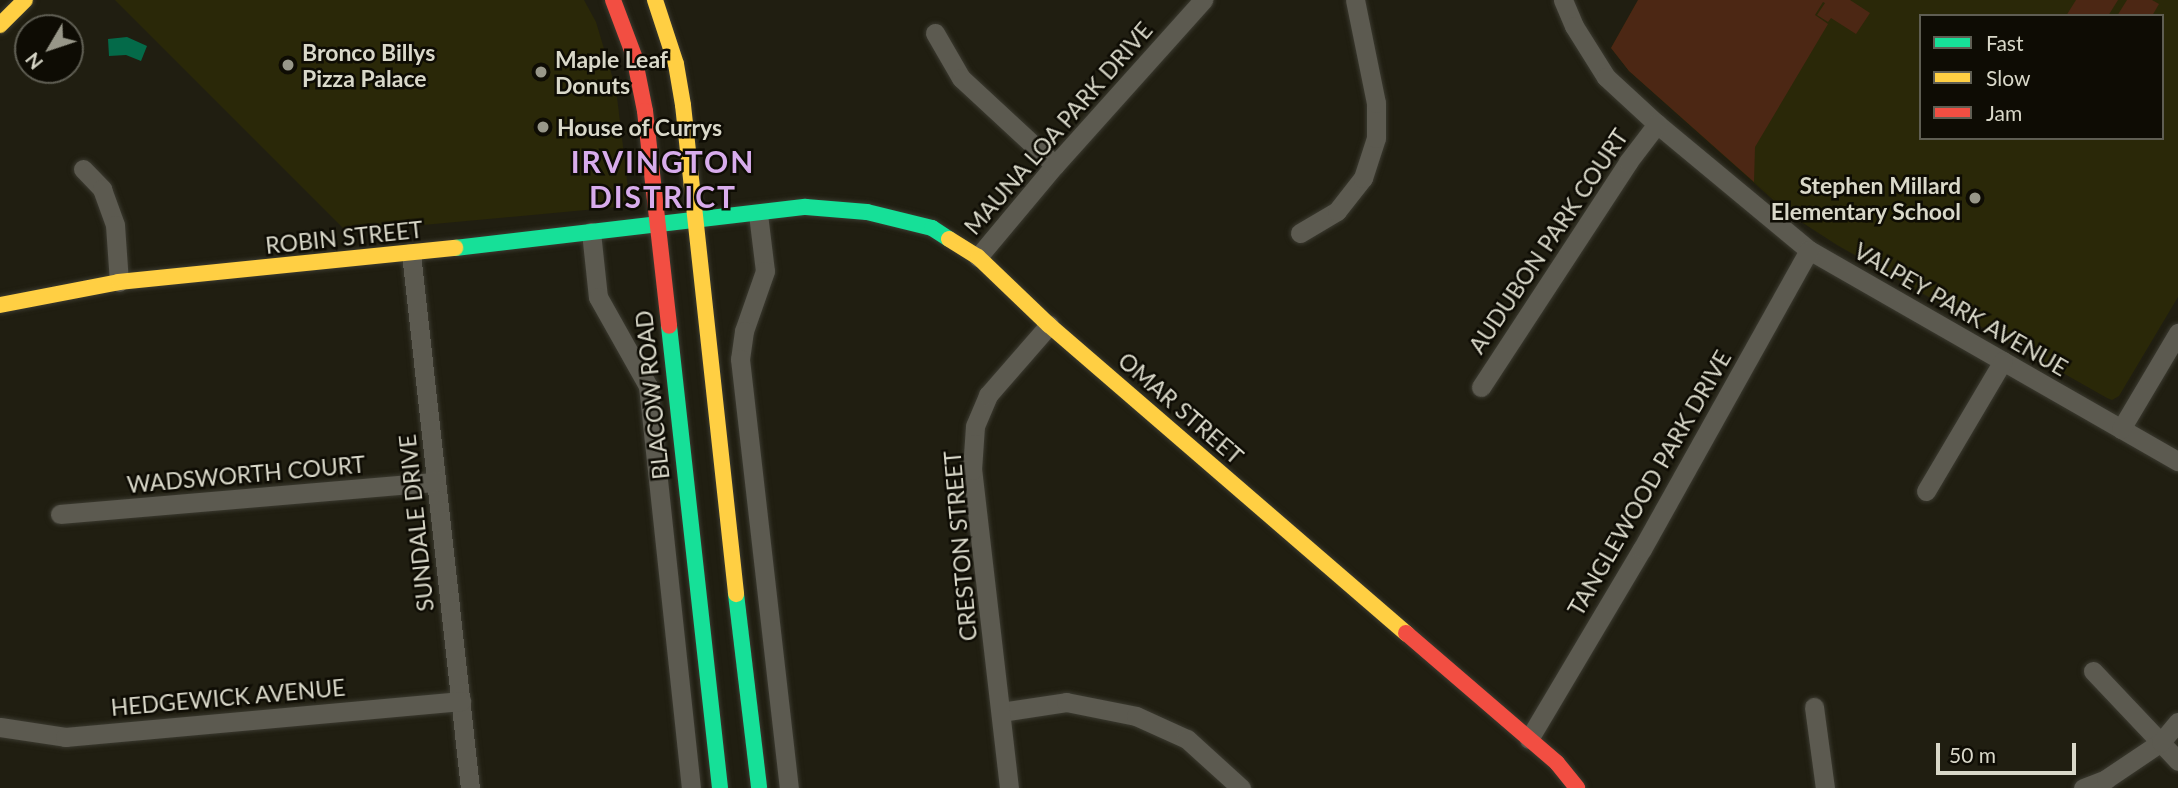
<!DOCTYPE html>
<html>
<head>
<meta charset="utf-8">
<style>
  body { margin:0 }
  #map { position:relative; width:2178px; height:788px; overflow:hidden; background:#201e11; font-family:Lato,sans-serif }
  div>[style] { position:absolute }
  .built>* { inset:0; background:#2a2808 }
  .green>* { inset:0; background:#4c2714 }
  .water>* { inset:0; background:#046a49 }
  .roads { filter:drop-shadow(0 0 2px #3b3a30) drop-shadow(0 0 2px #3b3a30) }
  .street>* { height:19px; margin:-9.5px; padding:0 9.5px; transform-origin:9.5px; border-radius:9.5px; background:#5c5a50 }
  .fast>* { height:16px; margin:-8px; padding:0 8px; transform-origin:8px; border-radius:8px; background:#16e098 }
  .slow>* { height:16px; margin:-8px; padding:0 8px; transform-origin:8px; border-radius:8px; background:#ffcf43 }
  .jam>* { height:16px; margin:-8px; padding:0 8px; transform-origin:8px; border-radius:8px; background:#f24e42 }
  .dots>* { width:19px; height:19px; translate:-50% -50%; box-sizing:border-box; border:4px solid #0e0c04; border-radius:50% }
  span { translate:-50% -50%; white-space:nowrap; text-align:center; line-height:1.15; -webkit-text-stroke:5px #0e0c04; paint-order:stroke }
  .poi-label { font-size:23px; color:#d9d8c9; font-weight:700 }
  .left { translate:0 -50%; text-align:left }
  .right { translate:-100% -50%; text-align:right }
  .street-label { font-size:23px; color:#d9d8c9 }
  .district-label { font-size:30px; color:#d8acec; font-weight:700; letter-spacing:2px }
  .legend { position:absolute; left:1919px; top:14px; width:245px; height:126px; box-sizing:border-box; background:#0e0c04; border:2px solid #5f5e53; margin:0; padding:9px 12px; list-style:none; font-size:21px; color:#d9d8c9 }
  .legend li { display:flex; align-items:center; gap:14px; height:35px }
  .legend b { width:35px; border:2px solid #5f5e53 }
  .north { position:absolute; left:14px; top:14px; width:70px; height:70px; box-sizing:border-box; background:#0e0c04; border:2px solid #5f5e53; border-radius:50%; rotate:231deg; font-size:19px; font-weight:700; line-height:28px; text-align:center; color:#d9d8c9 }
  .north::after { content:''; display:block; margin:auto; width:24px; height:32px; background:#989789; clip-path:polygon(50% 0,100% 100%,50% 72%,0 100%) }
  .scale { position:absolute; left:1936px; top:743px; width:140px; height:32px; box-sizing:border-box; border:4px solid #d9d8c9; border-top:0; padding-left:9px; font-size:21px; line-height:24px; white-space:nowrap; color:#d9d8c9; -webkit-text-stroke:5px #0e0c04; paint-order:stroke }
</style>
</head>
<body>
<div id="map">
  <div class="built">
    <div style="clip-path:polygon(115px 0,584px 0,596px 22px,616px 89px,628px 188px,625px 200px,618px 207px,347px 232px)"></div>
    <div style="clip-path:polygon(evenodd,1638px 0,2178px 0,2178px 297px,2119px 396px,2112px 400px,2107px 398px,1837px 245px,1789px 214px,1629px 71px,1611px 48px,1638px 0,1921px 16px,2162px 16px,2162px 138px,1921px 138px,1921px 16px)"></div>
  </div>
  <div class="green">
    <div style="clip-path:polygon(1638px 0,1850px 0,1870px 13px,1856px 34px,1831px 18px,1828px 22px,1817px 15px,1825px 3px,1823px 2px,1815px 15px,1828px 24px,1755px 147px,1754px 182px,1629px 71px,1611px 48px)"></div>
    <div style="clip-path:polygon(2076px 0,2118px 0,2108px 16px,2066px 16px)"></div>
    <div style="clip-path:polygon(2127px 0,2152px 0,2159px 4px,2152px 16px,2117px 16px)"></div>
  </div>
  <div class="water">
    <div style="clip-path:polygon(127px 37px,147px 46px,141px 61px,126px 55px,109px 56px,108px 39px)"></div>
  </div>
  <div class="roads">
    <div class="street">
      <div style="left:1563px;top:0;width:28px;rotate:67deg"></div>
      <div style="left:1574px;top:26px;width:60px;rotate:57.9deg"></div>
      <div style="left:1606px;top:77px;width:69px;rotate:42.7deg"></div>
      <div style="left:1657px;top:124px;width:197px;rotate:39.7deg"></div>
      <div style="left:1809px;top:250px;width:425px;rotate:29.8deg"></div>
      <div style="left:935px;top:33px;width:52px;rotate:60deg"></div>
      <div style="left:961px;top:78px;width:128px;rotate:42.8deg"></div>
      <div style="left:83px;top:169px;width:28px;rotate:46deg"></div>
      <div style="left:102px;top:189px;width:38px;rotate:70deg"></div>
      <div style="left:115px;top:225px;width:57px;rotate:86deg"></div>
      <div style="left:758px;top:214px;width:57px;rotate:83deg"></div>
      <div style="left:765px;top:271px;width:64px;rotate:109.3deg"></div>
      <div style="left:744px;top:331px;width:28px;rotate:98deg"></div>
      <div style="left:740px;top:359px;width:432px;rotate:83.5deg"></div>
      <div style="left:591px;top:232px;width:65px;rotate:83.9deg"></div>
      <div style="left:598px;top:297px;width:102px;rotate:60.7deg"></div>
      <div style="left:648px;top:386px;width:404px;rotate:83.9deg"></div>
      <div style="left:1300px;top:233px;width:43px;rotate:-30.7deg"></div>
      <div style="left:1337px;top:211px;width:42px;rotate:-51.8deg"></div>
      <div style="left:1363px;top:178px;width:42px;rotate:-72deg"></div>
      <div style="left:1376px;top:138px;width:35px;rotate:-90deg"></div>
      <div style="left:1376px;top:103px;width:105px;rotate:-101.5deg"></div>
      <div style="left:411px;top:253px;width:538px;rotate:83.71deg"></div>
      <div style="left:978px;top:257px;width:120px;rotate:-50.1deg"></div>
      <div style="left:1055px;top:165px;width:222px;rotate:-48.1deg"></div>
      <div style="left:1481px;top:387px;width:269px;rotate:-56.8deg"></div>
      <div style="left:1628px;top:162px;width:48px;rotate:-52.7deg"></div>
      <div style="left:2121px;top:429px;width:112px;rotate:-59.3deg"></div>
      <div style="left:1926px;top:491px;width:151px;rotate:-59.4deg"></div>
      <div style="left:60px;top:514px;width:377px;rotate:-4.9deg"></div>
      <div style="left:2093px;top:671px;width:124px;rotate:46.6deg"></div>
      <div style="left:1814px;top:707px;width:82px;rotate:82.3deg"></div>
      <div style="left:1001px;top:712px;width:66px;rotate:-8.7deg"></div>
      <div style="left:1066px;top:702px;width:71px;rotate:11.3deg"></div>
      <div style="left:1136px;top:716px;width:56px;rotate:24.3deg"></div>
      <div style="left:1187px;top:739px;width:73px;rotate:42.2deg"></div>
      <div style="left:0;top:727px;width:66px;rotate:8.7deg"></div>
      <div style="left:65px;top:737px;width:398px;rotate:-5.2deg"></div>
      <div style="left:1529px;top:739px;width:221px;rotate:-59.3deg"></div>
      <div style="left:1642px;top:549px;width:342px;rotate:-60.8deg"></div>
      <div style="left:1009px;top:788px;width:320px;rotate:-96.6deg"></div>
      <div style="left:972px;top:470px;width:44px;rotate:-86.1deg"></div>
      <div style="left:975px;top:426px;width:34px;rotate:-67deg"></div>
      <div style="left:988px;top:395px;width:93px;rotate:-48.9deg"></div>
      <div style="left:2083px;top:788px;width:25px;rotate:-21deg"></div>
      <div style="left:2106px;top:779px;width:66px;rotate:-33.9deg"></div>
      <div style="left:2161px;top:742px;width:26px;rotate:-50deg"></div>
    </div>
    <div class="fast">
      <div style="left:455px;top:248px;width:353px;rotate:-6.7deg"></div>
      <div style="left:806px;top:207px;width:61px;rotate:4.7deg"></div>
      <div style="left:867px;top:212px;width:67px;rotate:13.8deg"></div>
      <div style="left:932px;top:228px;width:20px;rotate:33deg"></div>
      <div style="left:669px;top:326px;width:465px;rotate:83.7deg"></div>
      <div style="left:736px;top:594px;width:195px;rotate:83.2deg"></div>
    </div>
    <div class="slow">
      <div style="left:655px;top:0;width:67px;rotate:71.8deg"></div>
      <div style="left:676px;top:64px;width:42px;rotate:80.3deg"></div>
      <div style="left:683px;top:105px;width:492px;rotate:83.8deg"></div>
      <div style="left:0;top:25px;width:35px;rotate:-45deg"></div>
      <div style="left:949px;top:239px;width:34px;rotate:32deg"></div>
      <div style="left:978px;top:257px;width:98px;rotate:43.8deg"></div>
      <div style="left:1049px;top:325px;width:472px;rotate:40.8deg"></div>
      <div style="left:0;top:305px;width:121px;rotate:-10.9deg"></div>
      <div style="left:119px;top:282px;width:338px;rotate:-5.8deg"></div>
    </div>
    <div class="jam">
      <div style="left:613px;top:0;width:60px;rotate:69.4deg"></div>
      <div style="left:634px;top:56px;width:56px;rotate:78.7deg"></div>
      <div style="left:645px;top:111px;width:216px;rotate:83.6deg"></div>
      <div style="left:1406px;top:633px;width:199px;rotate:40.7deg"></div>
      <div style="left:1557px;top:763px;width:32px;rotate:51deg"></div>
    </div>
  </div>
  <div class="dots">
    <div style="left:288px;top:65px;background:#989789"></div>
    <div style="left:541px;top:72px;background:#989789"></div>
    <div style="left:543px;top:127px;background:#989789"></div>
    <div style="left:1975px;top:198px;background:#989789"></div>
  </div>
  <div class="poi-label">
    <span class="left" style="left:302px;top:65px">Bronco Billys<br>Pizza Palace</span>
    <span class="left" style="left:555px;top:72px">Maple Leaf<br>Donuts</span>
    <span class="left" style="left:557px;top:127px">House of Currys</span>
    <span class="right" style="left:1961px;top:198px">Stephen Millard<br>Elementary School</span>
  </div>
  <div class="street-label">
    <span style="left:1058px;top:128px;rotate:-49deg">MAUNA LOA PARK DRIVE</span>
    <span style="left:344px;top:237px;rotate:-6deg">ROBIN STREET</span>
    <span style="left:1548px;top:241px;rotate:-56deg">AUDUBON PARK COURT</span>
    <span style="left:1961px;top:309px;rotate:30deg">VALPEY PARK AVENUE</span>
    <span style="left:652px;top:395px;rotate:-96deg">BLACOW ROAD</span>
    <span style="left:1181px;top:408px;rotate:41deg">OMAR STREET</span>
    <span style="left:246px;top:474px;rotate:-5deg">WADSWORTH COURT</span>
    <span style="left:1649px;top:483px;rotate:-60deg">TANGLEWOOD PARK DRIVE</span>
    <span style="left:416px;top:523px;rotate:-96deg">SUNDALE DRIVE</span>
    <span style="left:960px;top:546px;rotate:-95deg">CRESTON STREET</span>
    <span style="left:228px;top:697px;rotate:-5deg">HEDGEWICK AVENUE</span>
  </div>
  <div class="district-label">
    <span style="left:663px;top:178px">IRVINGTON<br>DISTRICT</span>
  </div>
  <ul class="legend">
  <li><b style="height:9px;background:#16e098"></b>Fast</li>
  <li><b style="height:9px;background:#ffcf43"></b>Slow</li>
  <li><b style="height:9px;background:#f24e42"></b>Jam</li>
  </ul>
  <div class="north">N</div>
  <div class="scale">50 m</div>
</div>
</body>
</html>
